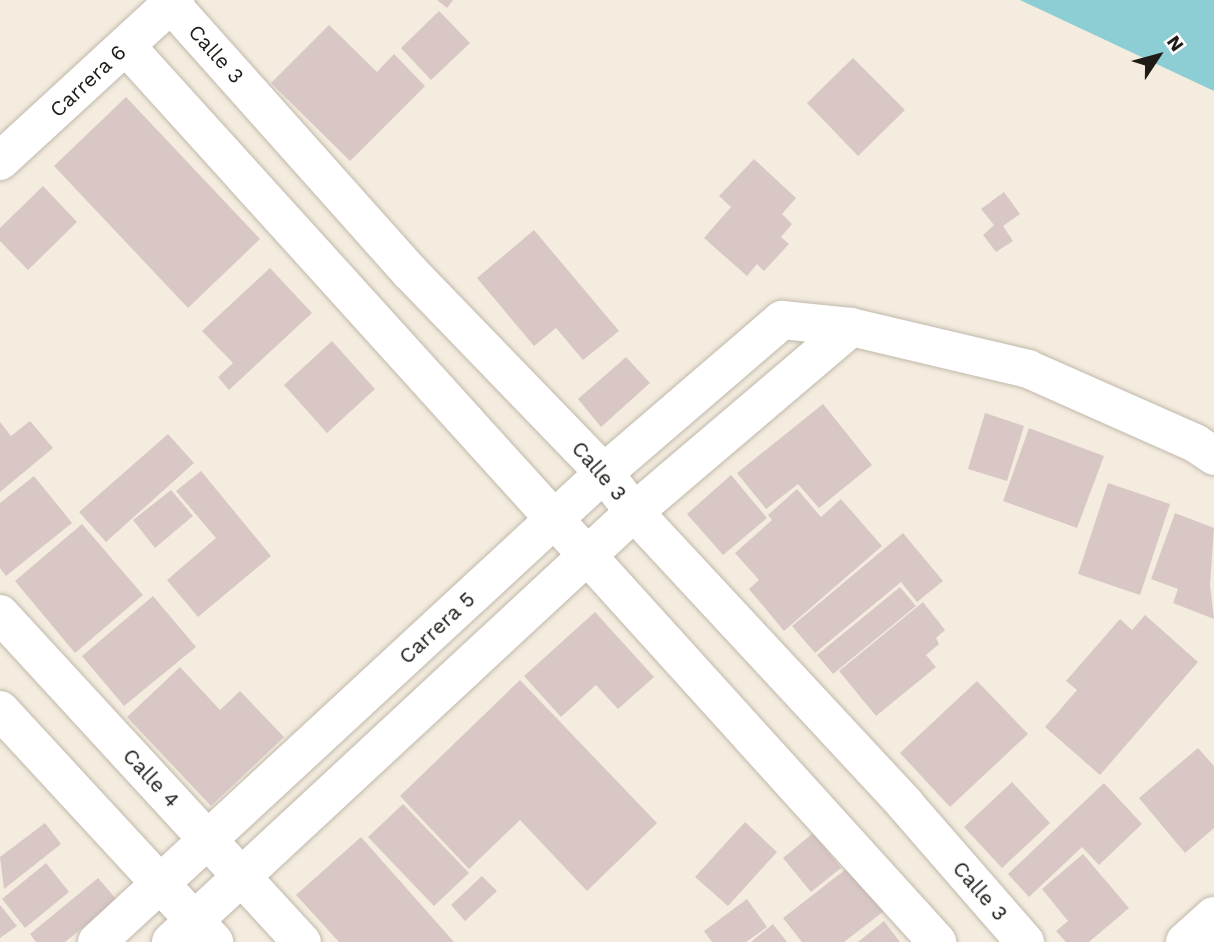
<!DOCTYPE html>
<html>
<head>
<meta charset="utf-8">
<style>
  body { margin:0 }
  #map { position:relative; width:1214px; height:942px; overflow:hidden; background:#f4ecdf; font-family:"Work Sans",sans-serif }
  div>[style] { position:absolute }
  .water>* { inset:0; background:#8dced4 }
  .building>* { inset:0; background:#d9c7c6 }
  .roads { filter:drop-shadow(0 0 2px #c0b8ab) drop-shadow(0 0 2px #c0b8ab) }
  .street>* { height:38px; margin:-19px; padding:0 19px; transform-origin:19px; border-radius:19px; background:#fff }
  span { translate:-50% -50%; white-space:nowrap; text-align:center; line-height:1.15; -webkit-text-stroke:6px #fff; paint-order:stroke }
  .street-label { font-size:21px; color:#1f1c18 }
  .north { position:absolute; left:1123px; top:21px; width:70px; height:70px; -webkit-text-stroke:5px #fff; paint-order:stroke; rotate:54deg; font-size:19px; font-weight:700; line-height:28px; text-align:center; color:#1f1c18 }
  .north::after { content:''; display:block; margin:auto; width:24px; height:32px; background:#1f1c18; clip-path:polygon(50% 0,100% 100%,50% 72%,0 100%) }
</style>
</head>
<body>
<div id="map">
  <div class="water">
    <div style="clip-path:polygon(1020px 0,1214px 0,1214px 91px)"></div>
  </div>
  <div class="building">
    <div style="clip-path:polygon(437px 0,453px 0,447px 8px)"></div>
    <div style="clip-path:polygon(439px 11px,470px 43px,431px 80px,401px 48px)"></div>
    <div style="clip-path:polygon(329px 25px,377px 72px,394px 54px,425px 86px,350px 161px,271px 83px)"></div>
    <div style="clip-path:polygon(853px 58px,905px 110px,858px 156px,807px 103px)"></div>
    <div style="clip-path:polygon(126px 97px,260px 239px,188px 308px,54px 166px)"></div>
    <div style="clip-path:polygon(754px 159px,796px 198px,782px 214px,792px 224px,781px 237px,789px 244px,764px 271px,757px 264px,747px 276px,704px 238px,731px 207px,719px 196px)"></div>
    <div style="clip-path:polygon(43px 186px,77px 222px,28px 270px,0 241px,0 228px)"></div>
    <div style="clip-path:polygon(1004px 192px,1020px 214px,1003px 226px,1013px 241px,996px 252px,983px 235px,994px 225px,981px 209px)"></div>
    <div style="clip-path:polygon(534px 230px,619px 331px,583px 360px,556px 328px,534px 346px,477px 278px)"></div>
    <div style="clip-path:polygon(270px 268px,312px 313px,229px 390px,218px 377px,233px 363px,202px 331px)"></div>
    <div style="clip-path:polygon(332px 341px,375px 389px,327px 433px,284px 385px)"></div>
    <div style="clip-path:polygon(626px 357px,650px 383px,601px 427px,578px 399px)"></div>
    <div style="clip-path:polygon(823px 404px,872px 465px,819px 508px,798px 484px,766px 509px,737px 473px)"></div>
    <div style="clip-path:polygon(985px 413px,1024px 426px,1007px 481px,968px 469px)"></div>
    <div style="clip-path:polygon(30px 421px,53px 448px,0 492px,0 422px,11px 436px)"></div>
    <div style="clip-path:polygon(1029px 428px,1104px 456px,1077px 528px,1003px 501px)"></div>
    <div style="clip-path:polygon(168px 434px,194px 463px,106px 542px,79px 512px)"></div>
    <div style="clip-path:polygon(201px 471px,271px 556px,198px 617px,167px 580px,216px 538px,176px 491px)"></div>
    <div style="clip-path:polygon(731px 475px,767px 518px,723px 555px,687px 514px)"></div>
    <div style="clip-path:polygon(34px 476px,72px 523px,6px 576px,0 568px,0 503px)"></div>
    <div style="clip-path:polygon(1108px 483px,1170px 504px,1140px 595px,1078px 574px)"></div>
    <div style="clip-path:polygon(797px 489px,821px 517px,841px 499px,882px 546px,784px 631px,749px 589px,759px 580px,735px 553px,772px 520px,768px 515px)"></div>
    <div style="clip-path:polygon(171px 490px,193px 516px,155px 548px,133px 520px)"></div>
    <div style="clip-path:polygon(1175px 513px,1214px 528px,1210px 585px,1214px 619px,1173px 603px,1178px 589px,1151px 579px)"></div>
    <div style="clip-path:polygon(82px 524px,143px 595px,75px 653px,15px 581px)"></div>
    <div style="clip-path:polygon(903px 533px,943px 581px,917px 602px,901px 582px,815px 653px,792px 626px)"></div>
    <div style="clip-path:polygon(900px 587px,916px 606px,833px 674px,817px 655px)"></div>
    <div style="clip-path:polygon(153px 596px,196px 647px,124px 706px,82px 656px)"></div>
    <div style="clip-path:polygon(923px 602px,945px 630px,936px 638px,939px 644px,926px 655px,936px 667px,876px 716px,839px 671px)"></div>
    <div style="clip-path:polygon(595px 612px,654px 677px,618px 709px,596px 685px,561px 717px,524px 676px)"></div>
    <div style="clip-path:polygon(1145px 615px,1198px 662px,1100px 775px,1045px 727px,1077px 690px,1066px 681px,1120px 619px,1132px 630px)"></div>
    <div style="clip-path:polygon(180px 667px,220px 710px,240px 691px,284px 737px,211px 806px,127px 717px)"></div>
    <div style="clip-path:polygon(520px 680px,657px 823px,587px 891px,520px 820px,469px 869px,400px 796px)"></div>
    <div style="clip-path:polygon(977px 681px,1028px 734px,950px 807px,900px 753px)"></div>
    <div style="clip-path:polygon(1198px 748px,1214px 766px,1214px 828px,1185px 853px,1139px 798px)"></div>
    <div style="clip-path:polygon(1012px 782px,1050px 823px,1002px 868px,964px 827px)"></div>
    <div style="clip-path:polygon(1104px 783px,1142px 824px,1099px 865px,1082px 847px,1029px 897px,1008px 874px)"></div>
    <div style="clip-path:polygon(403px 804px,469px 873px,434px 906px,368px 837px)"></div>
    <div style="clip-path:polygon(745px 822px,777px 852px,728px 906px,695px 877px)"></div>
    <div style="clip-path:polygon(45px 823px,61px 844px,4px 889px,0 857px)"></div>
    <div style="clip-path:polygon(813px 833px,841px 868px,811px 892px,783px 858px)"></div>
    <div style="clip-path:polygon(361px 837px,454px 942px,339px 942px,296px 895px)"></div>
    <div style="clip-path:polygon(1083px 854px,1129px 908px,1089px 942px,1066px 942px,1056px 931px,1068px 921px,1042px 889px)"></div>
    <div style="clip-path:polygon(46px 863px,69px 892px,25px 928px,2px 899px)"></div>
    <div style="clip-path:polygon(850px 866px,884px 911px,844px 942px,802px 942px,783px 918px)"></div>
    <div style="clip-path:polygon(482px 876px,497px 891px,465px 921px,451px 905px)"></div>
    <div style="clip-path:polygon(98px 878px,117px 900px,65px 942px,36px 942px,30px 934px)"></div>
    <div style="clip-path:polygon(747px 899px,767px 927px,746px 942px,712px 942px,704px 931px)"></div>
    <div style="clip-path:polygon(0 905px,17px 926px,0 938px)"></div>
    <div style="clip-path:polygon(884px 921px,900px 942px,858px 942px)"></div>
    <div style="clip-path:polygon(773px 924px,787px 942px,751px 942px)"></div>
  </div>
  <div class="roads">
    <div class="street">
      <div style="left:171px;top:4px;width:359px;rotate:48.3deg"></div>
      <div style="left:410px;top:272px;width:279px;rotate:46deg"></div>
      <div style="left:604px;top:473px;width:49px;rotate:52.4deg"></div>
      <div style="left:634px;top:512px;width:398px;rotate:47.1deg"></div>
      <div style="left:905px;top:804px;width:183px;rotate:49deg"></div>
      <div style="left:126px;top:46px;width:1209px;rotate:47.85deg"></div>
      <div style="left:0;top:161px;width:238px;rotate:-42.6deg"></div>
      <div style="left:0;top:614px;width:446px;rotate:47.4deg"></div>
      <div style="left:0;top:710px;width:316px;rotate:47.3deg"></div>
      <div style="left:97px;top:942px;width:691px;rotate:-42.77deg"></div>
      <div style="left:604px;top:473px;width:235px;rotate:-40.7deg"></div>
      <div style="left:782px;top:320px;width:69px;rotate:5.8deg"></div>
      <div style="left:851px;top:327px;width:182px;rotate:13.3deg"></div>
      <div style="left:1028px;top:369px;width:183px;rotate:23.9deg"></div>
      <div style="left:1195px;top:443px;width:23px;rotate:34deg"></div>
      <div style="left:171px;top:942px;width:632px;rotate:-42.88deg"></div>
      <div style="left:634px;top:512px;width:285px;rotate:-40.4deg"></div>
      <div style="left:1185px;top:942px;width:39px;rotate:-42deg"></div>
    </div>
  </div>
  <div class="street-label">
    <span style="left:216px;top:54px;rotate:48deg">Calle 3</span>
    <span style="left:88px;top:81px;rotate:-43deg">Carrera 6</span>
    <span style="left:599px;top:471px;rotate:49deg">Calle 3</span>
    <span style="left:437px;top:628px;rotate:-43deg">Carrera 5</span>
    <span style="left:151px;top:778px;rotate:47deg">Calle 4</span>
    <span style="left:980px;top:891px;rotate:49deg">Calle 3</span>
  </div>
  <div class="north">N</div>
</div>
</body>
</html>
